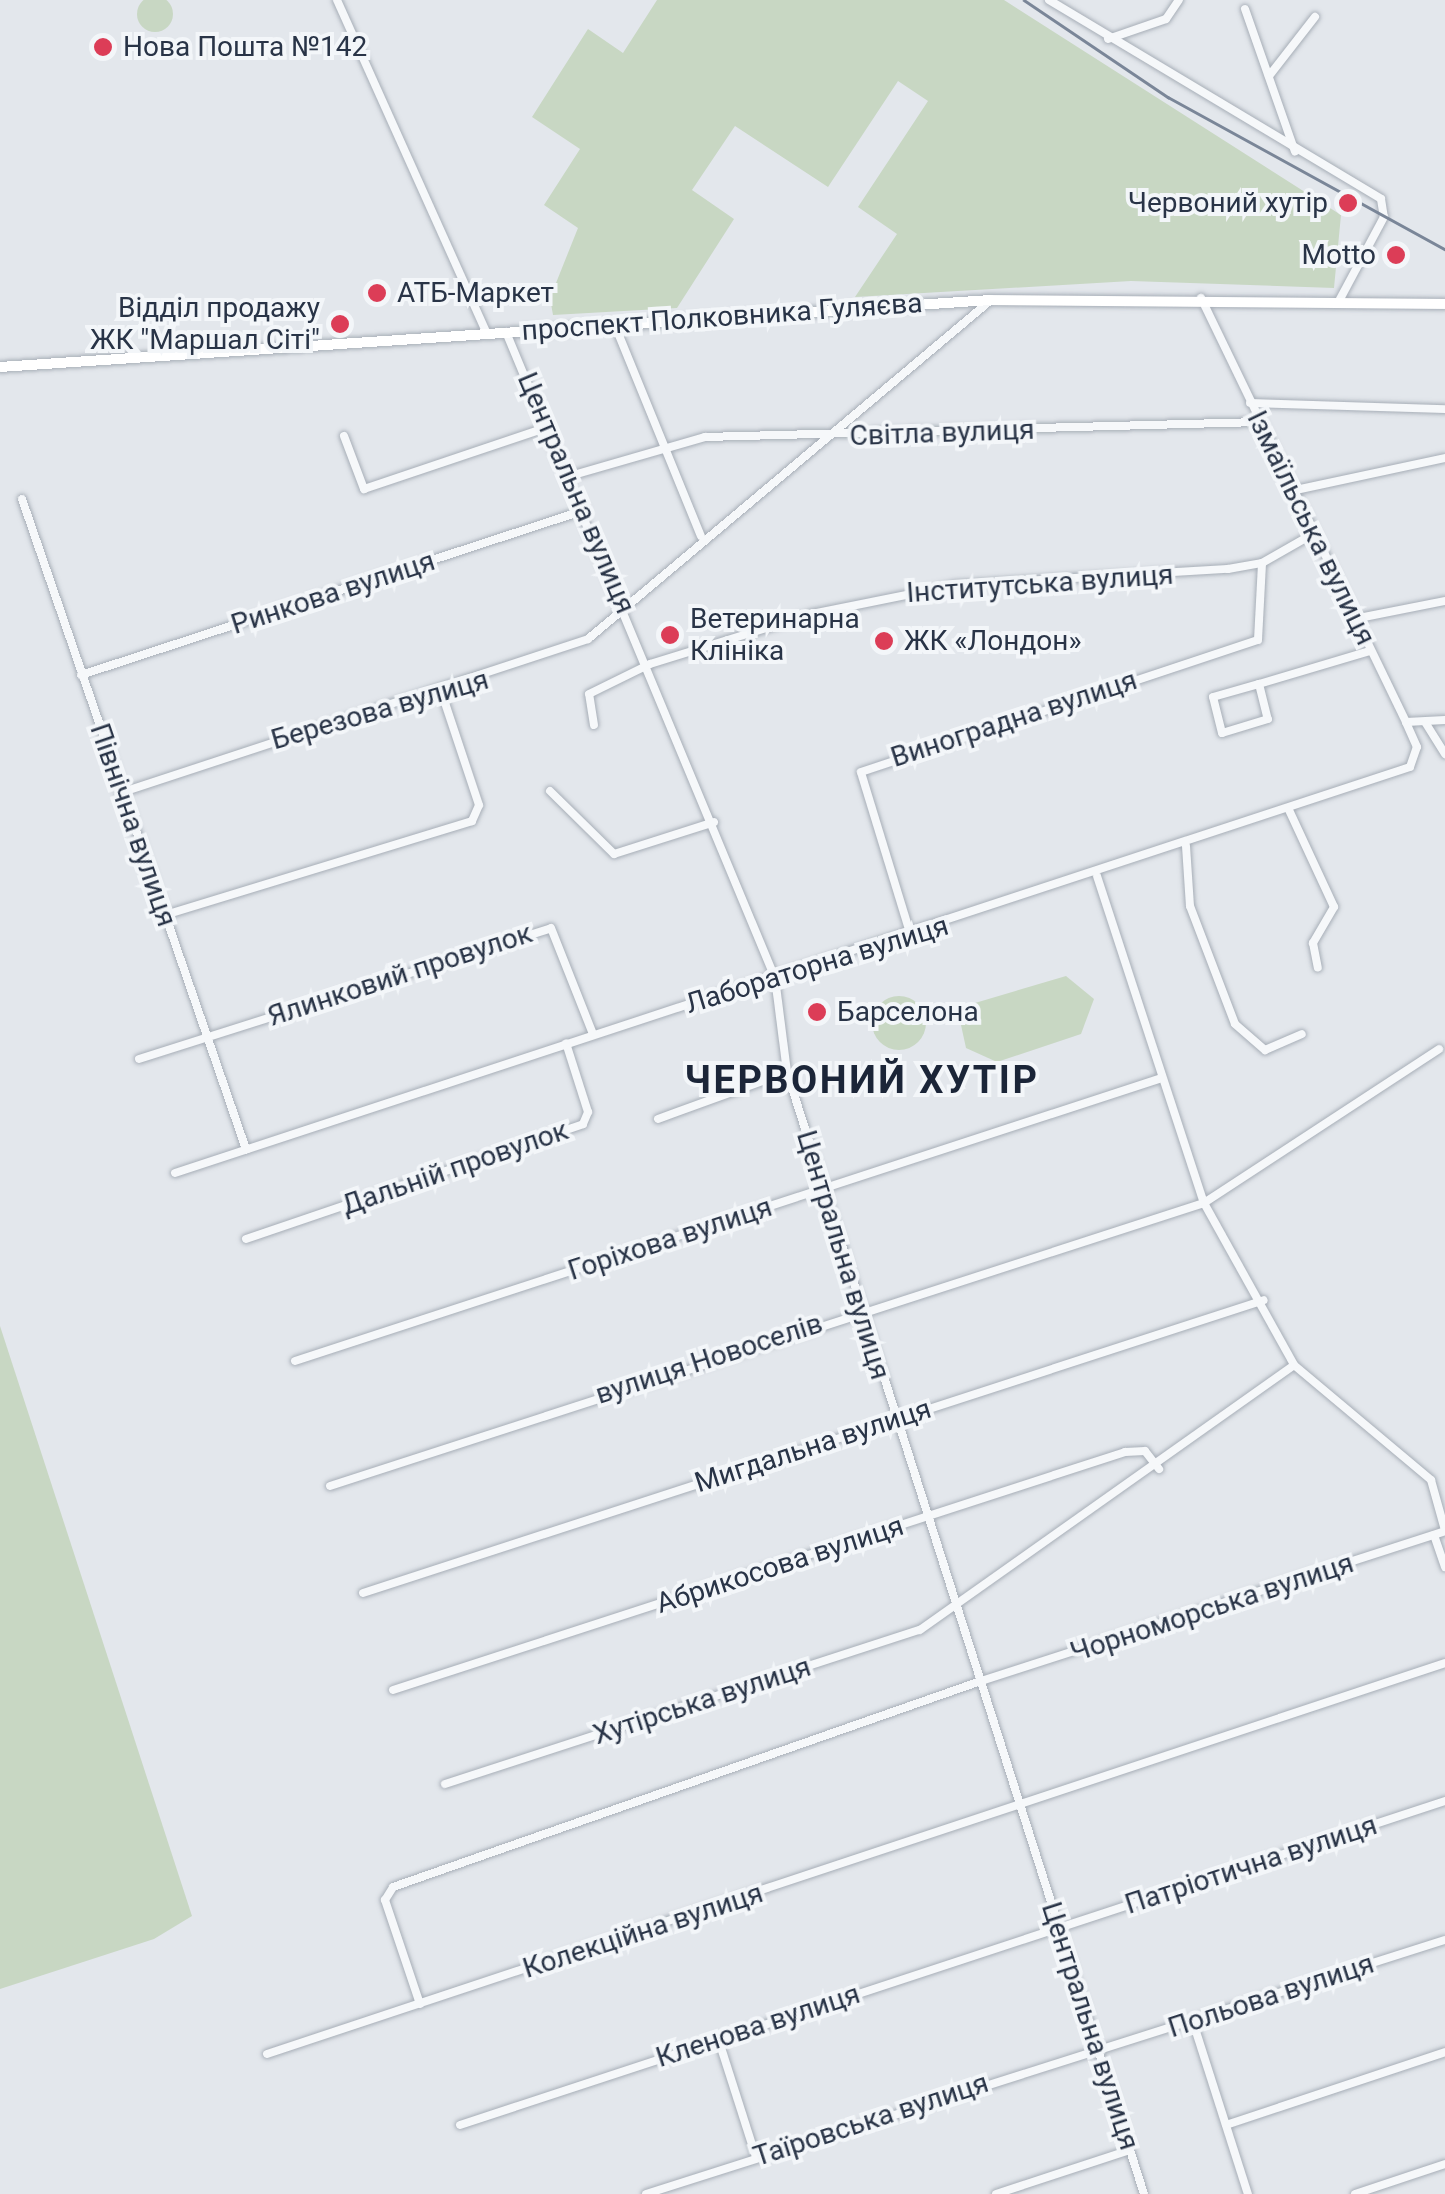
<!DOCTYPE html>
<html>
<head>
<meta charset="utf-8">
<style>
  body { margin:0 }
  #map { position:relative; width:1445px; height:2194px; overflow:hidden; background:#e3e7ec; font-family:Roboto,sans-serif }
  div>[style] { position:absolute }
  .green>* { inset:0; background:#c8d7c3 }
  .round { border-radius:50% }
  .roads { filter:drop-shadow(0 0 2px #a7aeb7) drop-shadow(0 0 2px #a7aeb7) }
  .street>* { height:8px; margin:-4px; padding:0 4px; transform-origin:4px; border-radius:4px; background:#f6f8fa }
  .secondary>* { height:10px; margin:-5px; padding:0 5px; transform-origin:5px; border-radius:5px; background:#fff }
  .tram>* { height:2.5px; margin:-1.25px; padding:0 1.25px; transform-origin:1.25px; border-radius:1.25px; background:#7a8698 }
  .dots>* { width:28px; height:28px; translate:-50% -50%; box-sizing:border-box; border:5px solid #f3f6f9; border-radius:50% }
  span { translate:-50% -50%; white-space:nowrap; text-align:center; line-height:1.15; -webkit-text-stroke:8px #f3f6f9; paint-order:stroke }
  .poi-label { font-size:28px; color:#293447 }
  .left { translate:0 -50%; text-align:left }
  .right { translate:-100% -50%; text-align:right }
  .street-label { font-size:28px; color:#293447 }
  .district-label { font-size:38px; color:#1b2538; font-weight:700; letter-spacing:2.5px }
</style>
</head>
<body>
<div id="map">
  <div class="green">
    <div class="round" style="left:137px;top:-4px;width:36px;height:36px"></div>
    <div style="clip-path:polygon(657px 0,1004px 0,1341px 215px,1334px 288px,1131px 281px,855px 297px,897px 234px,858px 207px,928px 101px,898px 81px,828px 187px,735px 126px,692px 190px,734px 219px,677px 308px,553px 315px,550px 298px,578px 228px,544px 205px,580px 149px,532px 117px,588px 29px,623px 53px)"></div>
    <div style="clip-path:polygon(1066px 976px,1094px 999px,1081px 1034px,997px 1062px,966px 1048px,961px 1025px,975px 1003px)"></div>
    <div class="round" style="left:872px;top:996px;width:54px;height:54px"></div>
    <div style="clip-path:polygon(0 1326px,192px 1916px,154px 1939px,0 1989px)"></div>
  </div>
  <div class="roads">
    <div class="street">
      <div style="left:337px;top:0;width:365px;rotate:65.8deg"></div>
      <div style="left:1049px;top:0;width:387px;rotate:30.9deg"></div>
      <div style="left:1381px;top:199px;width:18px;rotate:81deg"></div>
      <div style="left:1384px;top:217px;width:95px;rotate:118.2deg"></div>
      <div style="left:1245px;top:9px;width:151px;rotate:70.7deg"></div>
      <div style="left:1108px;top:39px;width:61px;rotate:-19deg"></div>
      <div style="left:1166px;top:19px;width:23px;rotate:-56deg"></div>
      <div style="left:1269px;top:76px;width:75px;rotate:-52.1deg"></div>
      <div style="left:614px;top:323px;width:230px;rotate:67.8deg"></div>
      <div style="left:506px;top:332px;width:700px;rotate:67.39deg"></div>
      <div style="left:775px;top:978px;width:95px;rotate:82.7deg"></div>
      <div style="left:787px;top:1072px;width:1177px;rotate:72.35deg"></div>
      <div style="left:1250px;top:403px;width:195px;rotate:1.8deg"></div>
      <div style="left:344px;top:436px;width:57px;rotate:69.3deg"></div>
      <div style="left:364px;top:489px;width:194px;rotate:-18.6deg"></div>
      <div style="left:570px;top:476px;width:141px;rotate:-16.1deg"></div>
      <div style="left:705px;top:437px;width:554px;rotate:-1.55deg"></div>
      <div style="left:1291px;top:491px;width:157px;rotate:-12.1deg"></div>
      <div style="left:22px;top:499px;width:688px;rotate:70.99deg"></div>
      <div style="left:1354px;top:619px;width:93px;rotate:-11.2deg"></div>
      <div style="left:81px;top:675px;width:530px;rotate:-18.13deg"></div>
      <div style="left:1259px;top:684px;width:36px;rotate:76deg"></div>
      <div style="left:1268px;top:719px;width:48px;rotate:163.1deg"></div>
      <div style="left:1222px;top:733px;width:37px;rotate:-104deg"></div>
      <div style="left:1213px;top:697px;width:48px;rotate:-15.8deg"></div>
      <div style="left:1259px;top:684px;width:116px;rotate:-16.6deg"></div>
      <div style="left:1406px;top:722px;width:39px;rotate:-3deg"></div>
      <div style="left:1425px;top:722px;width:38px;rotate:58deg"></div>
      <div style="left:594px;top:725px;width:31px;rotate:-99deg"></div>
      <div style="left:589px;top:694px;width:68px;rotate:-26.2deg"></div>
      <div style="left:650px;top:664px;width:170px;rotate:-17.2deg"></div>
      <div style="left:812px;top:614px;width:147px;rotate:-11.4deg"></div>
      <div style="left:956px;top:585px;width:272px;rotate:-3.4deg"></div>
      <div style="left:1228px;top:569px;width:35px;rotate:-10deg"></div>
      <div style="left:1262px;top:563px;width:56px;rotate:-29.7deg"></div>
      <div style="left:550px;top:791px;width:90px;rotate:44.5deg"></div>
      <div style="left:614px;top:854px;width:105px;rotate:-17.7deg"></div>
      <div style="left:120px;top:793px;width:493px;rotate:-18.2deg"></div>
      <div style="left:588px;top:639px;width:527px;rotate:-40.07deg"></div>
      <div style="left:1289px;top:810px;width:107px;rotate:65.1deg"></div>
      <div style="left:1334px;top:907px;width:42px;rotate:120.3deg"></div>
      <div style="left:1313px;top:943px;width:25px;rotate:79deg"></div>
      <div style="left:1186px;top:846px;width:60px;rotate:86.2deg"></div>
      <div style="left:1190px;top:906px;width:126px;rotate:69.1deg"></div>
      <div style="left:1235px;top:1024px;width:40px;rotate:41deg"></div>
      <div style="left:1265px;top:1050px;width:40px;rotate:-23.4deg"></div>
      <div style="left:1097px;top:876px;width:344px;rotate:71.9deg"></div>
      <div style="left:1204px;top:1203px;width:185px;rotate:60.9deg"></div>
      <div style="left:1294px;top:1365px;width:179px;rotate:40deg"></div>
      <div style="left:1431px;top:1480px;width:52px;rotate:74.4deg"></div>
      <div style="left:165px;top:915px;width:321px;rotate:-17deg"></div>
      <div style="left:472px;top:821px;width:17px;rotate:-66deg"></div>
      <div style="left:479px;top:805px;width:117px;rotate:-108.4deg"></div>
      <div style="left:911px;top:936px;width:171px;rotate:-107deg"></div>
      <div style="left:861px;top:772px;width:418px;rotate:-18.4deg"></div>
      <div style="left:1258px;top:640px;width:77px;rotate:-87deg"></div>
      <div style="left:139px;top:1059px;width:432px;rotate:-17.6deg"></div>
      <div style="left:551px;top:928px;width:114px;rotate:68.4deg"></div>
      <div style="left:658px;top:1119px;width:137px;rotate:-20deg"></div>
      <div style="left:175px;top:1173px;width:1300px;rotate:-18.2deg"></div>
      <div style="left:1410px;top:767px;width:21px;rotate:-71deg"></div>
      <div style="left:1417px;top:747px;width:27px;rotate:-114deg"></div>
      <div style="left:1406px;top:722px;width:471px;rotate:-115.8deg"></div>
      <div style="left:246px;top:1239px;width:356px;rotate:-18.8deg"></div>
      <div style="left:583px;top:1124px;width:13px;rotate:-67deg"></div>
      <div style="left:588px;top:1112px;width:72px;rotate:-107.7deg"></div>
      <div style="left:295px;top:1361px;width:909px;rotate:-18.08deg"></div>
      <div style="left:330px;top:1486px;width:919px;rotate:-17.94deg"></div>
      <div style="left:1204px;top:1203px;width:281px;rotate:-33.2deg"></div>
      <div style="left:1434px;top:1535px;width:34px;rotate:71deg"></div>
      <div style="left:363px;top:1593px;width:947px;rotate:-18.01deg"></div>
      <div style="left:393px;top:1690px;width:770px;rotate:-18.01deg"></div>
      <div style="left:1125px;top:1452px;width:20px;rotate:-3deg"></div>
      <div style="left:1145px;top:1451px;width:23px;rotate:52deg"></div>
      <div style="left:445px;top:1784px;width:499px;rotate:-18deg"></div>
      <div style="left:920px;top:1630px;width:458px;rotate:-35.3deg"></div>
      <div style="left:420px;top:2004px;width:110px;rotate:-108.6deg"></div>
      <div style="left:385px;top:1900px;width:15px;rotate:-58deg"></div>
      <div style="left:393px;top:1887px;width:620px;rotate:-19.31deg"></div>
      <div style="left:978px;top:1682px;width:491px;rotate:-17.9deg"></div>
      <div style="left:1193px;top:2022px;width:181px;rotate:72.3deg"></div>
      <div style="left:718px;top:2038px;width:125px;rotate:72.3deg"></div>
      <div style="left:267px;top:2054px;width:1241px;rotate:-18.36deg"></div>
      <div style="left:460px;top:2125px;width:1037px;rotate:-18.21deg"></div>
      <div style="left:1226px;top:2125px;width:231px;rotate:-18.4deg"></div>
      <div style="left:646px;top:2194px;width:838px;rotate:-17.64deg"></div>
      <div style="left:996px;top:2194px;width:141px;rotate:-18.2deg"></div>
      <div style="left:1355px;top:2194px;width:95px;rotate:-18.4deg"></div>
    </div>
    <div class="secondary">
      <div style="left:0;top:367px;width:993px;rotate:-3.87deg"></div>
      <div style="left:991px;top:300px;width:454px;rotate:0.5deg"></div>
    </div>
  </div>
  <div class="tram">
    <div style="left:1024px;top:0;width:174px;rotate:34deg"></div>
    <div style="left:1168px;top:97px;width:316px;rotate:28.8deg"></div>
  </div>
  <div class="dots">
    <div style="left:103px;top:47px;background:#dc3d57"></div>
    <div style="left:1348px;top:203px;background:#dc3d57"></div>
    <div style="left:1396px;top:255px;background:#dc3d57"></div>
    <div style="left:377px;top:293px;background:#dc3d57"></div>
    <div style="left:340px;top:324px;background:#dc3d57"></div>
    <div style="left:670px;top:635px;background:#dc3d57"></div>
    <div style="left:884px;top:641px;background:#dc3d57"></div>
    <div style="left:817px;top:1012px;background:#dc3d57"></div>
  </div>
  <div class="poi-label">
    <span class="left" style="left:123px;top:47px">Нова Пошта №142</span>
    <span class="right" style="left:1328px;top:203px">Червоний хутір</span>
    <span class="right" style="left:1376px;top:255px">Motto</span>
    <span class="left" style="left:397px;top:293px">АТБ-Маркет</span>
    <span class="right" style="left:320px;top:324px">Відділ продажу<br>ЖК "Маршал Сіті"</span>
    <span class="left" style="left:690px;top:635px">Ветеринарна<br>Клініка</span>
    <span class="left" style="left:904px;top:641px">ЖК «Лондон»</span>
    <span class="left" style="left:837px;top:1012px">Барселона</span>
  </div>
  <div class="street-label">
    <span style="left:722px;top:317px;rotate:-4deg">проспект Полковника Гуляєва</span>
    <span style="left:942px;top:433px;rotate:-2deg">Світла вулиця</span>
    <span style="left:576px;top:493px;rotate:67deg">Центральна вулиця</span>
    <span style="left:1311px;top:528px;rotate:64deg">Ізмаїльська вулиця</span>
    <span style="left:1040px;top:584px;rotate:-4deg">Інститутська вулиця</span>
    <span style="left:333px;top:593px;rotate:-18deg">Ринкова вулиця</span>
    <span style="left:380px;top:710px;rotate:-16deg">Березова вулиця</span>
    <span style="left:1014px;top:719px;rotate:-18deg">Виноградна вулиця</span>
    <span style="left:133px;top:825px;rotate:71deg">Північна вулиця</span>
    <span style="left:817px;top:965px;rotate:-17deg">Лабораторна вулиця</span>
    <span style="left:400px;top:975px;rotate:-18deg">Ялинковий провулок</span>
    <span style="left:455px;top:1168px;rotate:-19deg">Дальній провулок</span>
    <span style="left:670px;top:1239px;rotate:-18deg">Горіхова вулиця</span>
    <span style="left:843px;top:1255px;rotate:73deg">Центральна вулиця</span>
    <span style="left:709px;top:1359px;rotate:-18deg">вулиця Новоселів</span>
    <span style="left:813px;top:1446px;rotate:-18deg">Мигдальна вулиця</span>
    <span style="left:780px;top:1565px;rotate:-18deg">Абрикосова вулиця</span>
    <span style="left:1212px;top:1608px;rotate:-18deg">Чорноморська вулиця</span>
    <span style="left:702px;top:1701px;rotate:-18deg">Хутірська вулиця</span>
    <span style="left:1251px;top:1865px;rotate:-18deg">Патріотична вулиця</span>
    <span style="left:643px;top:1931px;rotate:-18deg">Колекційна вулиця</span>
    <span style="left:1271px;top:1996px;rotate:-18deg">Польова вулиця</span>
    <span style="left:758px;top:2026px;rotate:-18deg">Кленова вулиця</span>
    <span style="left:1090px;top:2026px;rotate:72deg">Центральна вулиця</span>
    <span style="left:871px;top:2120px;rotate:-18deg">Таїровська вулиця</span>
  </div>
  <div class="district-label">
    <span style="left:862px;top:1081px">ЧЕРВОНИЙ ХУТІР</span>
  </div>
</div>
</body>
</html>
